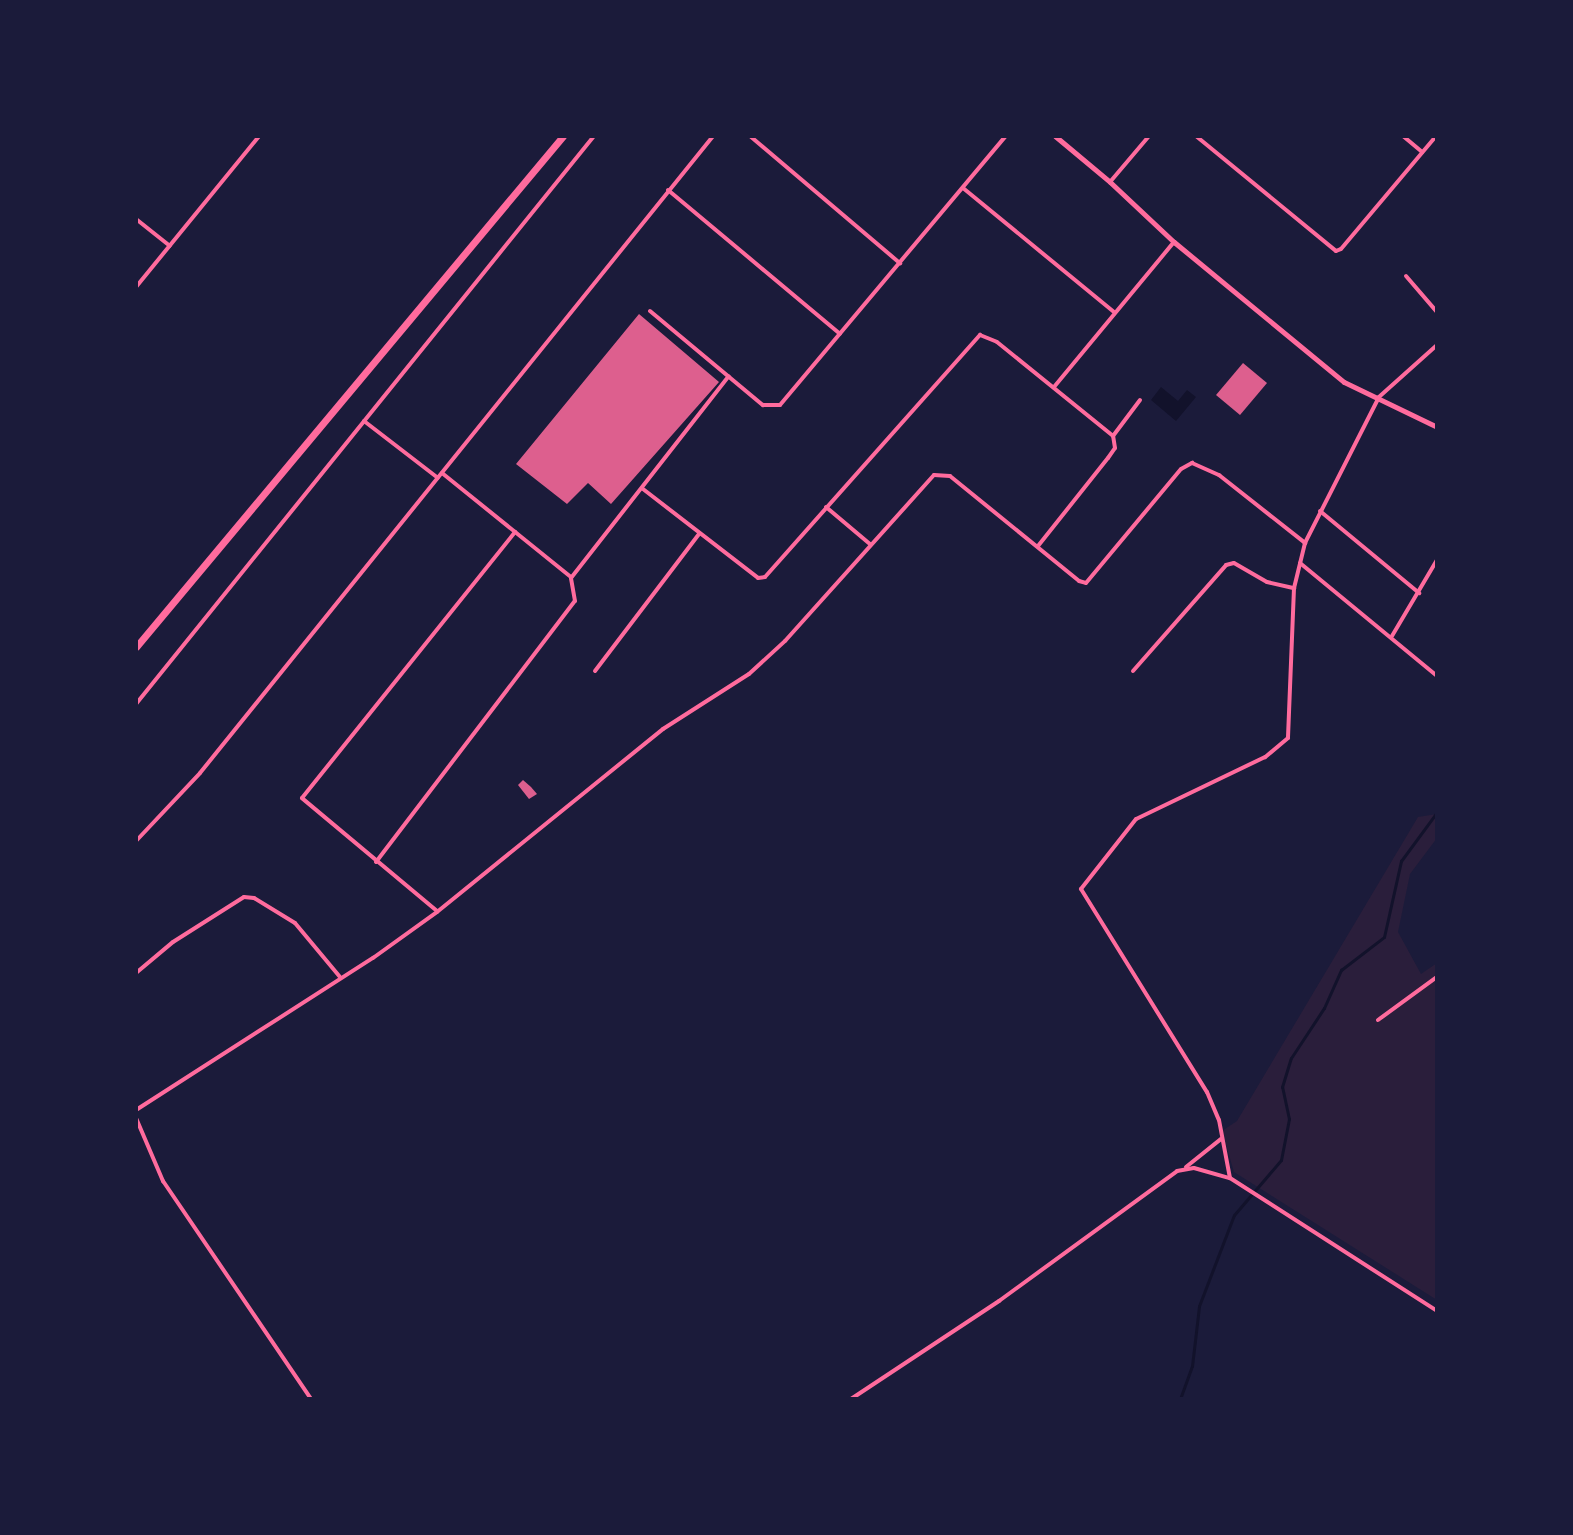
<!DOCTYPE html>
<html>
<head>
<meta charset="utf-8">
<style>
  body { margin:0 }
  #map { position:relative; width:1573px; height:1535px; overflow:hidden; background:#1b1b3a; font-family:"PT Sans Narrow",sans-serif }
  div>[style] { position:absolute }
  .green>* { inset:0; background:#2a1e3b }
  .water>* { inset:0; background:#12122b }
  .stream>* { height:3px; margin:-1.5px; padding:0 1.5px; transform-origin:1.5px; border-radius:1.5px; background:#12122b }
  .building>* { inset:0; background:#dd5f8e }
  .minor>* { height:4px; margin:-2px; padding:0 2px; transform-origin:2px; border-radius:2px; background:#ff6b9d }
  .tertiary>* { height:5px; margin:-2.5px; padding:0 2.5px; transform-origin:2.5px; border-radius:2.5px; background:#ff6b9d }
  .trunk>* { height:7px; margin:-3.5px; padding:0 3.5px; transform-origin:3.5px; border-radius:3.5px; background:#ff6b9d }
  span { translate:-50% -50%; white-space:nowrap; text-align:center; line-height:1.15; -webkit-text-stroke:8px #1b1b3a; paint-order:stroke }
  .frame { position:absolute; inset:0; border:138px solid #1b1b3a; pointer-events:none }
</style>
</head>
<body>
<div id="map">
  <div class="green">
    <div style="clip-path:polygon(1437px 814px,1437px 838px,1410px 874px,1398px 932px,1421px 974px,1437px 963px,1437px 1300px,1234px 1172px,1222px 1131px,1237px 1121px,1418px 817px)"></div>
  </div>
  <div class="water">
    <div style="clip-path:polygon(1161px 387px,1178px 401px,1187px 390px,1196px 397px,1176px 421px,1151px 400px)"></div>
  </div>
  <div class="stream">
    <div style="left:1180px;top:1399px;width:35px;rotate:-70deg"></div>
    <div style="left:1192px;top:1366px;width:60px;rotate:-83.3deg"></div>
    <div style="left:1199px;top:1306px;width:97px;rotate:-69deg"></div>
    <div style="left:1234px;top:1215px;width:72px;rotate:-49.5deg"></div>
    <div style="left:1281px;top:1160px;width:42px;rotate:-79deg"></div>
    <div style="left:1289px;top:1119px;width:33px;rotate:-102deg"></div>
    <div style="left:1282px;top:1087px;width:30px;rotate:-73deg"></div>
    <div style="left:1291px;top:1058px;width:60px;rotate:-56.6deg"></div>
    <div style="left:1324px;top:1008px;width:42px;rotate:-65.9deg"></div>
    <div style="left:1341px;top:970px;width:54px;rotate:-37.5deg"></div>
    <div style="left:1384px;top:937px;width:78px;rotate:-77.4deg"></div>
    <div style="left:1401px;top:861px;width:61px;rotate:-53.7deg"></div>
  </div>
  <div class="building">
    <div style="clip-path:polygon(639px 314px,719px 382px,611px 504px,588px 483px,567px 504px,516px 464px)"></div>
    <div style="clip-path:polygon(1243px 363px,1267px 383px,1240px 415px,1216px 395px)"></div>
    <div style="clip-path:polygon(523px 780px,531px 787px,537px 794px,529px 799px,518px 785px)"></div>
  </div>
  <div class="minor">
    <div style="left:750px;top:136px;width:197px;rotate:40.3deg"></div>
    <div style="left:1196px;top:136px;width:181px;rotate:39.4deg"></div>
    <div style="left:1336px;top:251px;width:5px;rotate:-22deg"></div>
    <div style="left:1341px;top:249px;width:148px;rotate:-49.9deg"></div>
    <div style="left:1403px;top:136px;width:25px;rotate:40deg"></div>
    <div style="left:1110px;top:182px;width:60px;rotate:-49.7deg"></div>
    <div style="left:963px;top:188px;width:195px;rotate:39.4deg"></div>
    <div style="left:668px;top:190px;width:224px;rotate:39.9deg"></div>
    <div style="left:136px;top:219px;width:43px;rotate:38.5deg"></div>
    <div style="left:1406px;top:276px;width:48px;rotate:49.3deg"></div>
    <div style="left:136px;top:287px;width:195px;rotate:-50.8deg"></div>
    <div style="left:650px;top:311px;width:147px;rotate:39.8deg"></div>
    <div style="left:763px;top:405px;width:17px"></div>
    <div style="left:780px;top:405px;width:351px;rotate:-50deg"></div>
    <div style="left:1437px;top:345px;width:78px;rotate:138.1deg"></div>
    <div style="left:1379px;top:397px;width:164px;rotate:116.9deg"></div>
    <div style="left:1305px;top:543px;width:46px;rotate:103.7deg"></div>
    <div style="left:1294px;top:588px;width:150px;rotate:92.3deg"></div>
    <div style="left:1288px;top:738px;width:30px;rotate:140deg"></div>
    <div style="left:1265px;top:757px;width:143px;rotate:154.3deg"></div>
    <div style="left:1136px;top:819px;width:89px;rotate:128.2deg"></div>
    <div style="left:1081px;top:889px;width:239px;rotate:58.2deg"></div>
    <div style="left:1207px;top:1092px;width:30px;rotate:67deg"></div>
    <div style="left:1219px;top:1120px;width:59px;rotate:79.3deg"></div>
    <div style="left:1230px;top:1178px;width:246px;rotate:32.7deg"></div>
    <div style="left:1054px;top:387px;width:188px;rotate:-50.4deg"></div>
    <div style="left:364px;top:421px;width:93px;rotate:37.6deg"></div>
    <div style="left:442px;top:473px;width:166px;rotate:38.9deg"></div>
    <div style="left:643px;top:489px;width:145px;rotate:37.7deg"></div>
    <div style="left:758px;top:578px;width:7px;rotate:-8deg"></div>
    <div style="left:765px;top:577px;width:324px;rotate:-48.4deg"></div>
    <div style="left:980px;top:335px;width:18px;rotate:22deg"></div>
    <div style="left:997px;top:342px;width:149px;rotate:39deg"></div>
    <div style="left:826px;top:507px;width:57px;rotate:40.1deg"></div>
    <div style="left:1320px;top:511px;width:129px;rotate:39.6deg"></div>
    <div style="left:1038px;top:546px;width:112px;rotate:-51.5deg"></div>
    <div style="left:1108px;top:458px;width:12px;rotate:-55deg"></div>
    <div style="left:1115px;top:448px;width:12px;rotate:-99deg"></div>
    <div style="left:1113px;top:436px;width:45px;rotate:-53.1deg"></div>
    <div style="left:1300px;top:563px;width:178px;rotate:39.5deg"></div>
    <div style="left:571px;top:578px;width:256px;rotate:-52deg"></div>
    <div style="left:1392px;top:636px;width:88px;rotate:-59.4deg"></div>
    <div style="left:595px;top:671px;width:172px;rotate:-52.8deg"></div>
    <div style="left:1133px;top:671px;width:141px;rotate:-48.7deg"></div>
    <div style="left:1226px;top:565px;width:8px;rotate:-14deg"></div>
    <div style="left:1234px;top:563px;width:38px;rotate:30deg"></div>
    <div style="left:1267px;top:582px;width:28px;rotate:13deg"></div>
    <div style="left:136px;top:704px;width:730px;rotate:-51.12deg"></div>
    <div style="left:136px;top:841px;width:93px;rotate:-46.7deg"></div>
    <div style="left:200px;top:773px;width:818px;rotate:-51.15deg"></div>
    <div style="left:376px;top:862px;width:328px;rotate:-52.7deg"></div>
    <div style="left:575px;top:601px;width:23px;rotate:-100deg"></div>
    <div style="left:437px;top:911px;width:176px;rotate:-140.1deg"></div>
    <div style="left:302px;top:798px;width:341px;rotate:-51.3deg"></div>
    <div style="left:136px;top:973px;width:48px;rotate:-40deg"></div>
    <div style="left:173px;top:942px;width:84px;rotate:-32.4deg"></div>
    <div style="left:244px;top:897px;width:10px;rotate:6deg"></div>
    <div style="left:254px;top:898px;width:48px;rotate:31.4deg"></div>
    <div style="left:295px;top:923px;width:70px;rotate:50.2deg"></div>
    <div style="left:1378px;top:1020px;width:73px;rotate:-36.1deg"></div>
    <div style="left:136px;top:1110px;width:282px;rotate:-32.7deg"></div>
    <div style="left:373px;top:958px;width:79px;rotate:-35.7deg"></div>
    <div style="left:437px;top:912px;width:291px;rotate:-39deg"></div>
    <div style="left:663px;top:729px;width:102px;rotate:-32.6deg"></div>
    <div style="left:749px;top:674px;width:49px;rotate:-42.5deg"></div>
    <div style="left:785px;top:641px;width:223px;rotate:-48.1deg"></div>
    <div style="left:934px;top:475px;width:16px;rotate:4deg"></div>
    <div style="left:950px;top:476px;width:166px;rotate:39.1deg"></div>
    <div style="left:1079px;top:581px;width:7px;rotate:16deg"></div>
    <div style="left:1086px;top:583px;width:148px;rotate:-50.2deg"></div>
    <div style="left:1181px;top:469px;width:13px;rotate:-29deg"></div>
    <div style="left:1192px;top:463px;width:30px;rotate:24deg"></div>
    <div style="left:1219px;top:475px;width:110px;rotate:38.3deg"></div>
    <div style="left:136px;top:1118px;width:69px;rotate:66.8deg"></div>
    <div style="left:163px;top:1181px;width:263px;rotate:55.8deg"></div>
    <div style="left:1186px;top:1167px;width:45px;rotate:-38.7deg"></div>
    <div style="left:851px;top:1399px;width:178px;rotate:-33.5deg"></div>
    <div style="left:999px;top:1301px;width:220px;rotate:-36.1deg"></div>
    <div style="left:1177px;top:1171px;width:17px;rotate:-10deg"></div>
    <div style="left:1194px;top:1168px;width:37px;rotate:16deg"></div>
  </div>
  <div class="tertiary">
    <div style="left:1055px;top:136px;width:72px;rotate:39.9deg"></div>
    <div style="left:1110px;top:182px;width:88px;rotate:43.2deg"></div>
    <div style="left:1174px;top:242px;width:220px;rotate:39.5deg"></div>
    <div style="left:1344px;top:382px;width:103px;rotate:25.8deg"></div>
  </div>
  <div class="trunk">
    <div style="left:136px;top:647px;width:666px;rotate:-50.12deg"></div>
  </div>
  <div class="frame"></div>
</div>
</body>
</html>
